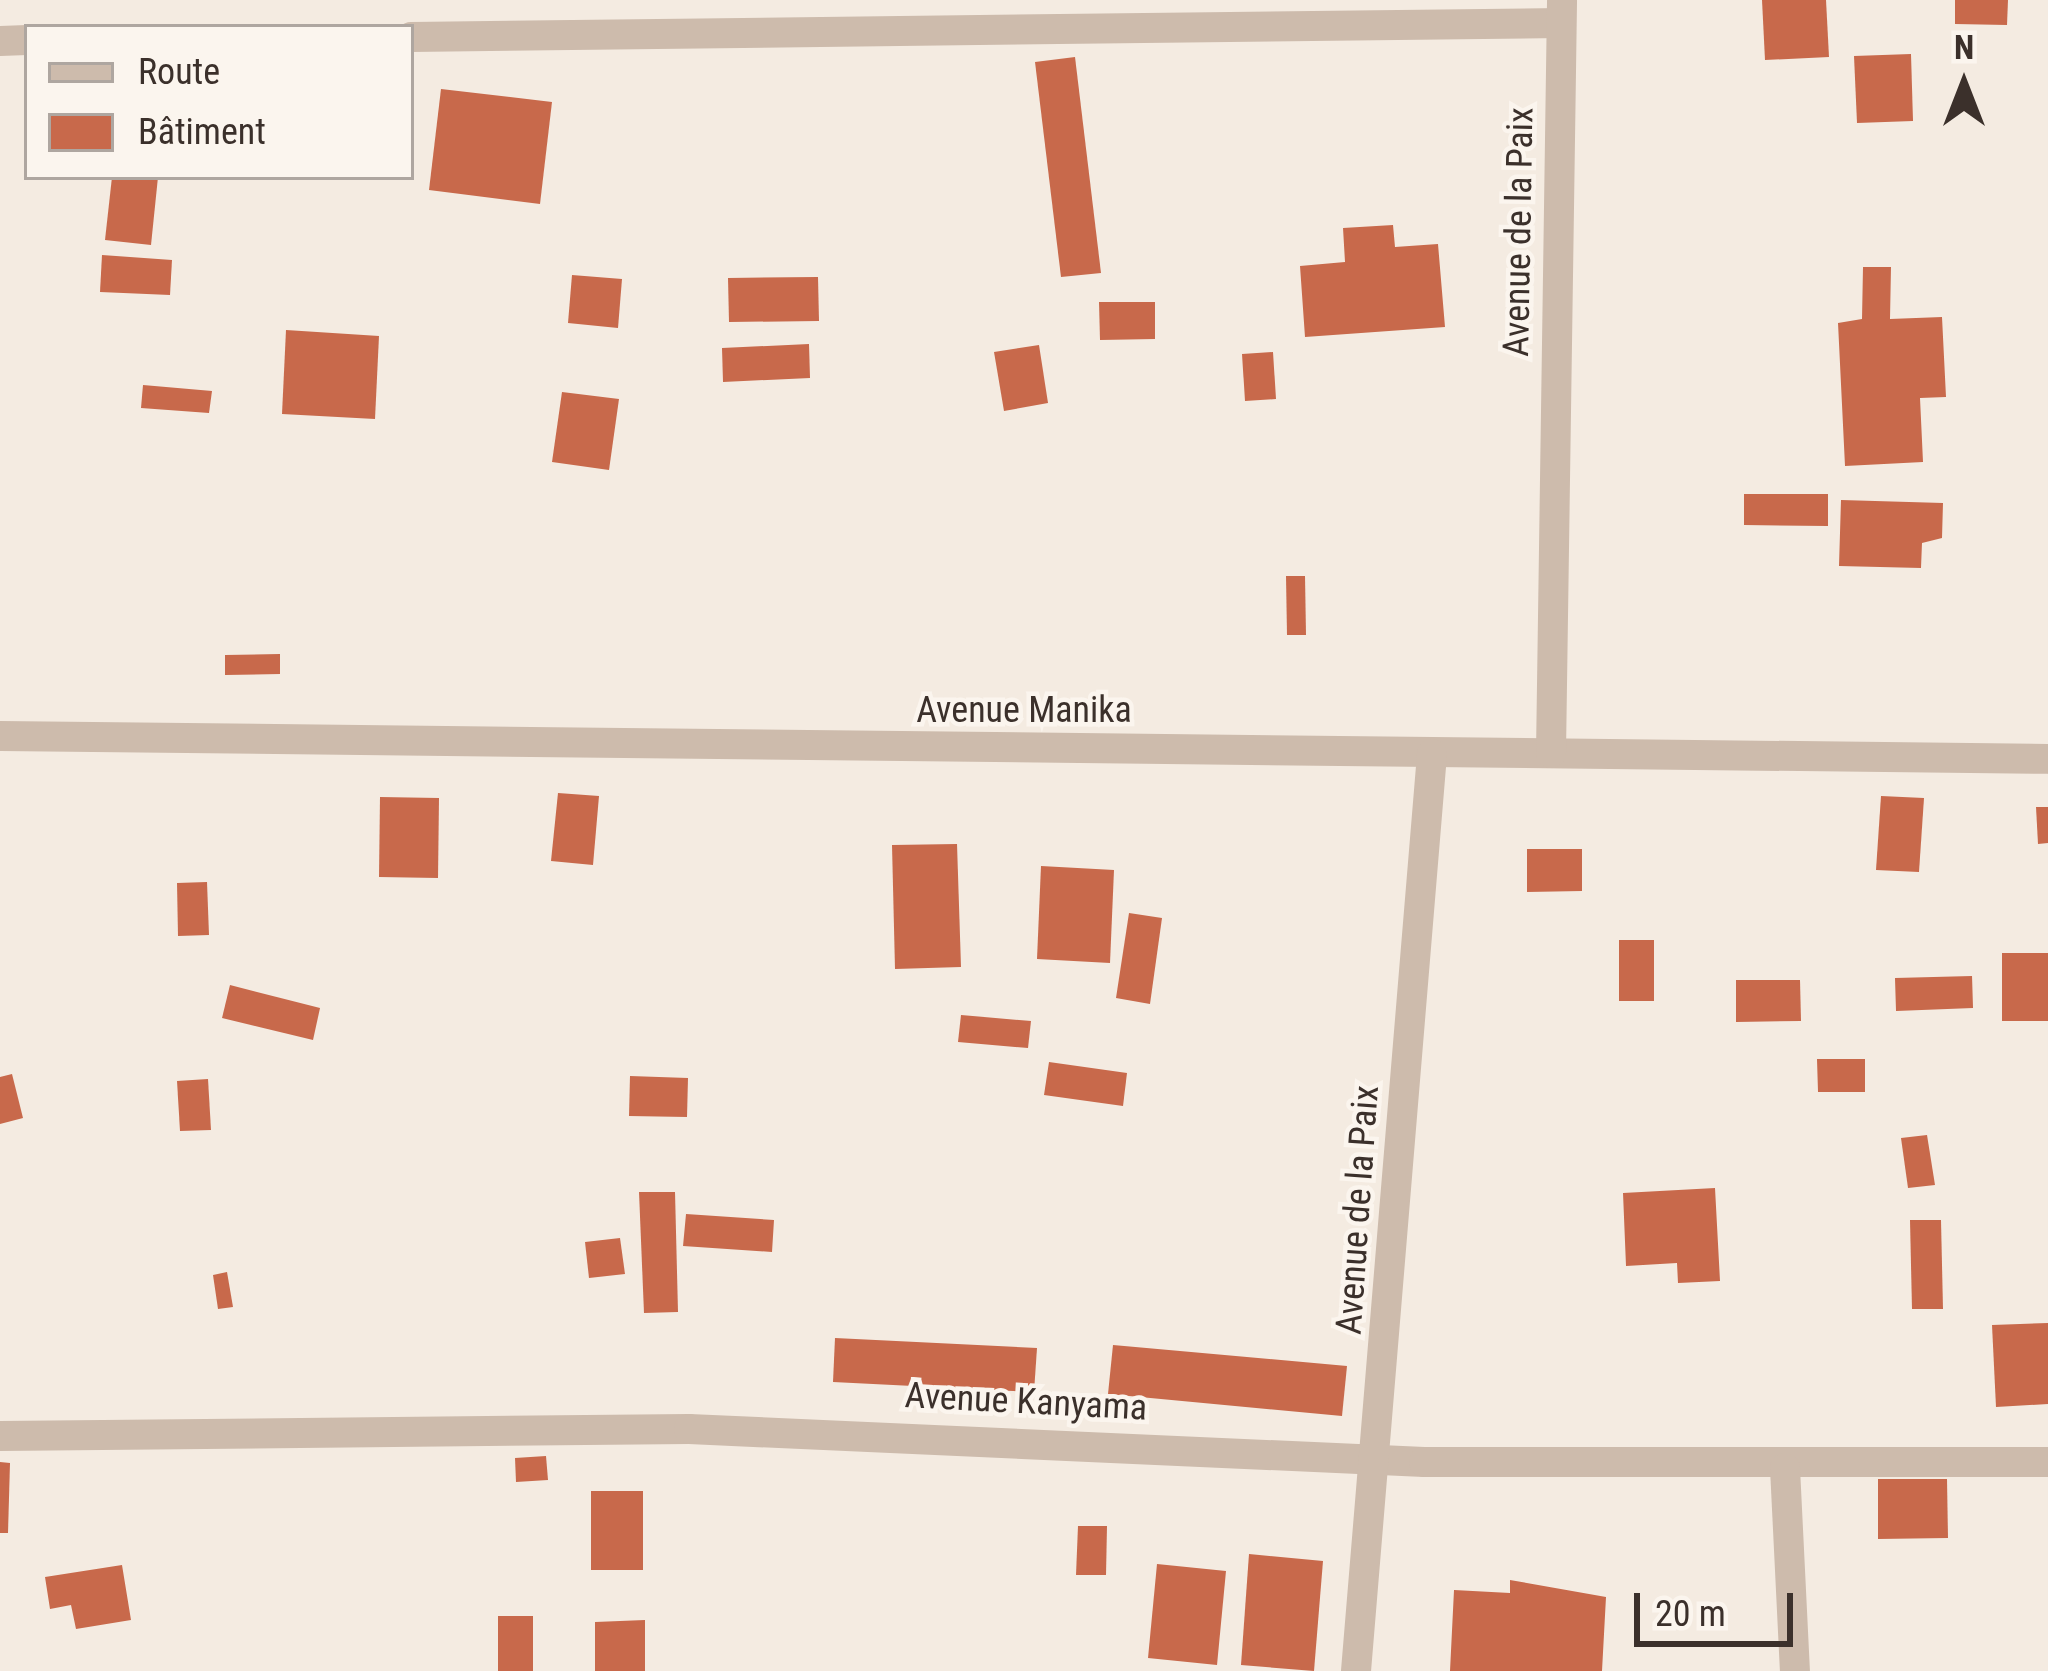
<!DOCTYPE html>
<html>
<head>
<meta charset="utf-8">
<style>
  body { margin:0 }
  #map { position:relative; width:2048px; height:1671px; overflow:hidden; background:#f4ebe1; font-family:"Roboto Condensed",sans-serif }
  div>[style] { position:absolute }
  .building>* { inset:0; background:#c8694b }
  .minor>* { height:30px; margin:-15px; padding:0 15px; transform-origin:15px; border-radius:15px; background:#cdbbac }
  span { translate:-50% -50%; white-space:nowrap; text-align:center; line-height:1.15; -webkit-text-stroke:9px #fbf5ee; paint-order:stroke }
  .street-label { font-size:36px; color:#3b302b }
  .legend { position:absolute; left:24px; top:24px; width:390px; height:156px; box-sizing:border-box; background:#fbf5ee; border:3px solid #aea6a0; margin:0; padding:15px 21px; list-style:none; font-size:36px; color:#3b302b }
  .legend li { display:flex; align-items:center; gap:24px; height:60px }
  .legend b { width:60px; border:3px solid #aea6a0 }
  .north { position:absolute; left:1904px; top:24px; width:120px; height:120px; -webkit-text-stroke:9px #fbf5ee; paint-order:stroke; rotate:0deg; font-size:33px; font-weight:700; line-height:48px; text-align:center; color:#3b302b }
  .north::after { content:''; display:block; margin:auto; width:42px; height:54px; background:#3b302b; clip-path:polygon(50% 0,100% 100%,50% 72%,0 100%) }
  .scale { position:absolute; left:1634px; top:1593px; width:159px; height:54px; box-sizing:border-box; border:6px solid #3b302b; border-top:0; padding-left:15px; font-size:36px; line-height:42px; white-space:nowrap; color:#3b302b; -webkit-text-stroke:9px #fbf5ee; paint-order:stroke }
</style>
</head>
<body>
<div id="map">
  <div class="building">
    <div style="clip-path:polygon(1762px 0,1826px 0,1829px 57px,1765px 60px)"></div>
    <div style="clip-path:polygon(1955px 0,2008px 0,2007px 25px,1955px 24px)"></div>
    <div style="clip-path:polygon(1911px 54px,1913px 121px,1857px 123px,1854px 56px)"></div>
    <div style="clip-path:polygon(1075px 57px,1101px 273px,1061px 277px,1035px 62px)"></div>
    <div style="clip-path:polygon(441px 89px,552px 102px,540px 204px,429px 190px)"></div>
    <div style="clip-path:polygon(112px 177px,158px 177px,151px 245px,105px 240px)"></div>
    <div style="clip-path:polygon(1393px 225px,1395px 247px,1438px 244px,1445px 327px,1305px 337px,1300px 266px,1345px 262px,1343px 228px)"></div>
    <div style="clip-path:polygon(102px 255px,172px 260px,170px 295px,100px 292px)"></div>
    <div style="clip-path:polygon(1863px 267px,1891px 267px,1890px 319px,1942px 317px,1946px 397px,1920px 398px,1923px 462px,1845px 466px,1838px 323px,1862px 319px)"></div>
    <div style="clip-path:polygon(572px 275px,622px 279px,618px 328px,568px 323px)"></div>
    <div style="clip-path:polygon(818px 277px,819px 321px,729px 322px,728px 278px)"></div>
    <div style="clip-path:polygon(1099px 302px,1155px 302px,1155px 339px,1100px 340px)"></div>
    <div style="clip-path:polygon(286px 330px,379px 336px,375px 419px,282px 414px)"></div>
    <div style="clip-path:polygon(809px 344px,810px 378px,723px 382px,722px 348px)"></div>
    <div style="clip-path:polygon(1039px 345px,1048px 403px,1004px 411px,994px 352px)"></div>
    <div style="clip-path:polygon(1273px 352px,1276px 399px,1245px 401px,1242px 354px)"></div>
    <div style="clip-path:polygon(143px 385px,212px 391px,209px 413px,141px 408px)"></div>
    <div style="clip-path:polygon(562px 392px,619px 399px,609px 470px,552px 462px)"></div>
    <div style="clip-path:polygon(1744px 494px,1828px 494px,1828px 526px,1744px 525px)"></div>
    <div style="clip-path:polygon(1841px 500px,1943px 503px,1942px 538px,1922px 543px,1921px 568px,1839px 566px)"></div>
    <div style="clip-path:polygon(1286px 576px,1305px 576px,1306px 635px,1287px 635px)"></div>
    <div style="clip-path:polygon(280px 654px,280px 674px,225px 675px,225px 655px)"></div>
    <div style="clip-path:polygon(558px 793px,599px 796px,593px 865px,551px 861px)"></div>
    <div style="clip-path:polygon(1881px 796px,1924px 798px,1919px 872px,1876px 870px)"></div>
    <div style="clip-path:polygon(380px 797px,439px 798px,438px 878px,379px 877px)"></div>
    <div style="clip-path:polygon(2036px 807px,2048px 807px,2048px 843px,2038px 844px)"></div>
    <div style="clip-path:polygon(957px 844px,961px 967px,895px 969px,892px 845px)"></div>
    <div style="clip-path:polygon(1527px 849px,1582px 849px,1582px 891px,1527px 892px)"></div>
    <div style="clip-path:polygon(1041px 866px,1114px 870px,1110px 963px,1037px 959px)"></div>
    <div style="clip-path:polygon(207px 882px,209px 935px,178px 936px,177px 883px)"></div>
    <div style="clip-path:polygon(1129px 913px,1162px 918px,1150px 1004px,1116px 998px)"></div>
    <div style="clip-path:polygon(1619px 940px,1654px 940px,1654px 1001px,1619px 1001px)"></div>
    <div style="clip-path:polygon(2002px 953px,2048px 953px,2048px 1021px,2002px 1021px)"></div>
    <div style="clip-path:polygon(1972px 976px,1973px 1008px,1896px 1011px,1895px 978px)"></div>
    <div style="clip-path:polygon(1736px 980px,1800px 980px,1801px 1021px,1736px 1022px)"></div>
    <div style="clip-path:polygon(230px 985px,320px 1008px,313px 1040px,222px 1018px)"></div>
    <div style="clip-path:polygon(961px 1015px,1031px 1021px,1028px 1048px,958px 1042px)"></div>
    <div style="clip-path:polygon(1817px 1059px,1865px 1059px,1865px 1092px,1818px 1092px)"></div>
    <div style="clip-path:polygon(1049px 1062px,1127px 1073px,1123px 1106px,1044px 1095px)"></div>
    <div style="clip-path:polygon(12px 1074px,23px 1118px,0 1124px,0 1077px)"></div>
    <div style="clip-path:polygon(630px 1076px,688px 1078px,687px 1117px,629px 1116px)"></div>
    <div style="clip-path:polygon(208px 1079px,211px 1130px,180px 1131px,177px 1081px)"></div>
    <div style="clip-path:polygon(1927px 1135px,1935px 1185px,1908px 1188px,1901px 1138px)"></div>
    <div style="clip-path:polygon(1715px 1188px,1720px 1281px,1678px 1283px,1677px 1263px,1626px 1266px,1623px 1193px)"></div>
    <div style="clip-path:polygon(639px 1192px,675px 1192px,678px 1312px,644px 1313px)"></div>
    <div style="clip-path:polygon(686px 1214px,774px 1220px,772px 1252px,683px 1246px)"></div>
    <div style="clip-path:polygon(1910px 1220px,1941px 1220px,1943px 1309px,1912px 1309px)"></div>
    <div style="clip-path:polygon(620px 1238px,625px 1274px,589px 1278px,585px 1242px)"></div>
    <div style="clip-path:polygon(227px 1272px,233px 1307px,218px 1309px,213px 1275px)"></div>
    <div style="clip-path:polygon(2048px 1323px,2048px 1404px,1996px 1407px,1992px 1325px)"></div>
    <div style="clip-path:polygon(835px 1338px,1037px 1348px,1034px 1392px,833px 1382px)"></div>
    <div style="clip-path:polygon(1113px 1345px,1347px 1366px,1342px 1416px,1108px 1394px)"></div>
    <div style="clip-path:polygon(546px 1456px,548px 1480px,516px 1482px,515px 1458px)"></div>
    <div style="clip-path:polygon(0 1462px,10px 1463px,8px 1533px,0 1533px)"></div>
    <div style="clip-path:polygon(1878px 1479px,1947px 1479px,1948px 1538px,1878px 1539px)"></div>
    <div style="clip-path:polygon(591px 1491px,643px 1491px,643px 1570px,591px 1570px)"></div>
    <div style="clip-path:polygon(1078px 1526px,1107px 1526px,1106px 1575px,1076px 1575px)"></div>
    <div style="clip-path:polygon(1249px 1554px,1323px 1561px,1314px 1671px,1241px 1665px)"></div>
    <div style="clip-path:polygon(1157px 1564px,1226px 1571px,1217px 1665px,1148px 1658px)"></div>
    <div style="clip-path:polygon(122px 1565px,131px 1620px,76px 1629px,71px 1605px,50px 1609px,45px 1577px)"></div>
    <div style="clip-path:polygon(1510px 1580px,1606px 1597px,1602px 1671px,1450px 1671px,1454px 1590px,1510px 1593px)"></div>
    <div style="clip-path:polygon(498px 1616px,533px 1616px,533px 1671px,498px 1671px)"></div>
    <div style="clip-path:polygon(645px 1620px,645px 1671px,595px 1671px,595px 1622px)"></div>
  </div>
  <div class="minor">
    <div style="left:411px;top:37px;width:1150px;rotate:-0.7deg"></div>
    <div style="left:0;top:41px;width:27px;rotate:-2deg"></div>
    <div style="left:0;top:736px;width:2048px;rotate:0.64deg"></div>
    <div style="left:1551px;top:753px;width:753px;rotate:-89.16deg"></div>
    <div style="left:0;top:1436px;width:689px;rotate:-0.58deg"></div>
    <div style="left:689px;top:1429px;width:736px;rotate:2.57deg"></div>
    <div style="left:1424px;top:1462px;width:624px"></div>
    <div style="left:1785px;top:1468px;width:203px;rotate:87.2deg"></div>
    <div style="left:1356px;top:1671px;width:920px;rotate:-85.26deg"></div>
  </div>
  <div class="street-label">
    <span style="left:1519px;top:232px;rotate:-89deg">Avenue de la Paix</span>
    <span style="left:1024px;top:711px">Avenue Manika</span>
    <span style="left:1358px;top:1210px;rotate:-86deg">Avenue de la Paix</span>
    <span style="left:1026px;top:1402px;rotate:3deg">Avenue Kanyama</span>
  </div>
  <ul class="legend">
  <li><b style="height:15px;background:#cdbbac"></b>Route</li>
  <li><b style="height:33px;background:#c8694b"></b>Bâtiment</li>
  </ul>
  <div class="north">N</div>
  <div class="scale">20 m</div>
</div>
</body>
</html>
